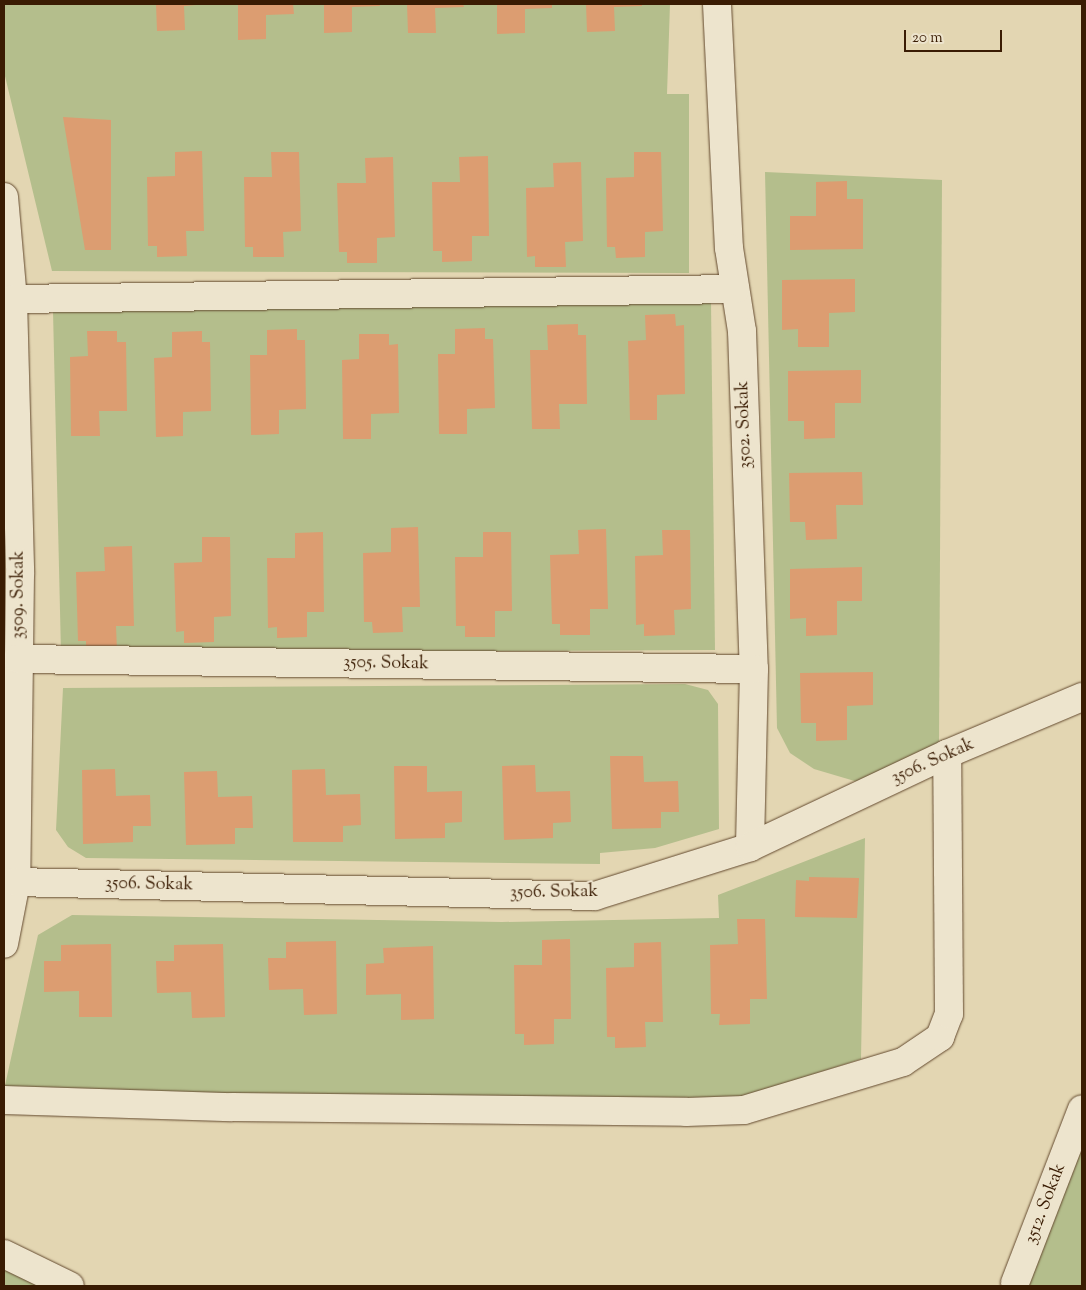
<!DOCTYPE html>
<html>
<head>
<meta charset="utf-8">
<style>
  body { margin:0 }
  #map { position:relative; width:1086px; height:1290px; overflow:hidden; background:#e3d6b2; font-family:"Sorts Mill Goudy",serif }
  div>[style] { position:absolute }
  .green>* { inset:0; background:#b4be8c }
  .building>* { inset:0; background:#dc9d71 }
  .roads { filter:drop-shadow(0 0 1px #644a2f) drop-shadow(0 0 1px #644a2f) }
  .minor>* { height:28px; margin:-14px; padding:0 14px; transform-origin:14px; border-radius:14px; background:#ede4cd }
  span { translate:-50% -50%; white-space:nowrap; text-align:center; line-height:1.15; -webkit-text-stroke:4px #ede4cd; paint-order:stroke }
  .street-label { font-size:18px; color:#3a1c03 }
  .frame { position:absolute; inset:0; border:5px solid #3a1c03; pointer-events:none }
  .scale { position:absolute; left:904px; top:30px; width:98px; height:22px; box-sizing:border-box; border:2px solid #3a1c03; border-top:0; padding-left:6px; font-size:15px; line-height:18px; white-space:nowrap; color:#3a1c03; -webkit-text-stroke:4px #ede4cd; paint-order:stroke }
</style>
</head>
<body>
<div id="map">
  <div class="green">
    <div style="clip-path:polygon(4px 4px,670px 4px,667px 94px,689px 94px,689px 273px,52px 271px,4px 72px)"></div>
    <div style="clip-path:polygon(765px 172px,942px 180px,939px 744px,858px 782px,814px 769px,790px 753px,777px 728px)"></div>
    <div style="clip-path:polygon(711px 302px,715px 650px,61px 653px,53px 311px)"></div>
    <div style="clip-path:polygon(685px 684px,708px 690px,718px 704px,719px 829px,655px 848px,600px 853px,600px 864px,86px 858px,68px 847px,56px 830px,63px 688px)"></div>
    <div style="clip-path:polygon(865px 838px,861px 1059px,733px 1100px,4px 1090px,38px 935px,72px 915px,502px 922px,719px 918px,718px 895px)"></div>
    <div style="clip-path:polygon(1082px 1149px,1082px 1286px,1028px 1286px,1027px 1284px)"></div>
    <div style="clip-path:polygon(4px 1269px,41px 1286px,4px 1286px)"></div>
  </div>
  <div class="building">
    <div style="clip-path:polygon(156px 4px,196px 4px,196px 5px,184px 6px,185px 30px,157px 31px)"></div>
    <div style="clip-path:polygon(238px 4px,293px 4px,294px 14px,266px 15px,266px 39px,238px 40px)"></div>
    <div style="clip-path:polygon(324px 4px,379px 4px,380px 6px,352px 7px,352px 32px,324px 33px)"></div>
    <div style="clip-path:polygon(407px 4px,463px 4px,464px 7px,435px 8px,436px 33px,408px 33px)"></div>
    <div style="clip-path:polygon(497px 4px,552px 4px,552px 8px,525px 9px,525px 33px,497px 34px)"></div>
    <div style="clip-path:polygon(586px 4px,642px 4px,642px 6px,614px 7px,615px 31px,587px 32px)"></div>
    <div style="clip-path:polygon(63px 117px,111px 120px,111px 250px,85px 250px)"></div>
    <div style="clip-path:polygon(202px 151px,204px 231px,186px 231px,187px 256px,157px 257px,157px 246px,148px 246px,147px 177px,175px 176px,175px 152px)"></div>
    <div style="clip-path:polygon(271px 152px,299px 152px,301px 231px,283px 232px,284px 257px,253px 257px,253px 247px,245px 247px,244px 177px,272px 177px)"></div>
    <div style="clip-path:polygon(634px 152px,661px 152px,663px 231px,645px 232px,645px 257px,616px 258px,615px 247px,607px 247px,606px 178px,634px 177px)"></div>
    <div style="clip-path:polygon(488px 156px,489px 236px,472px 236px,472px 261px,442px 262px,442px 251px,433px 251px,432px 182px,460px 182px,459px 157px)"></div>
    <div style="clip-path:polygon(393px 157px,395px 237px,377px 238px,377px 263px,347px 263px,347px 252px,339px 252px,337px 183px,366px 183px,365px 158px)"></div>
    <div style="clip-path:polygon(581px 162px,583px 241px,565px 242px,566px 267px,535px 267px,535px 256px,527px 257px,526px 188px,554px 187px,553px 163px)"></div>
    <div style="clip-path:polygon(847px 181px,847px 199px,863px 199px,863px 249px,790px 250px,790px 216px,816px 216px,816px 182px)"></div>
    <div style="clip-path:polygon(855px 279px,855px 312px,829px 313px,829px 347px,798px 347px,798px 329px,782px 330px,782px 280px)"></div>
    <div style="clip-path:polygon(675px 314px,676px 326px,684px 325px,685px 394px,657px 395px,657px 420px,630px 420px,628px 341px,646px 340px,645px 315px)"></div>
    <div style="clip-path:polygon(578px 324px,578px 335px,586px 335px,587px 404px,559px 404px,560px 429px,532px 429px,530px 350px,548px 350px,547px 325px)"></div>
    <div style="clip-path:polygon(485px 328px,485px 339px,493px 339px,495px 408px,467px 409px,467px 434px,439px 434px,438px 354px,455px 354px,455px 329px)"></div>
    <div style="clip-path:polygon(297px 329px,297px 340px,305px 340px,306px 409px,279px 410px,279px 434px,251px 435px,250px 355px,267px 355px,267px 330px)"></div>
    <div style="clip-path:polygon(87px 331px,117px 331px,117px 342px,126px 342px,127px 411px,99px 411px,100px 436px,71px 436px,70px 357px,88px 356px)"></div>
    <div style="clip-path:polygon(202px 331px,202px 342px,210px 342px,211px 411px,183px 412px,183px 436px,156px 437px,154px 358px,172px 357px,172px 332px)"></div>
    <div style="clip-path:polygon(359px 334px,389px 334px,389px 345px,398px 344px,399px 413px,371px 414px,371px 439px,343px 439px,342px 360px,359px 359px)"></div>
    <div style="clip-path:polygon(861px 370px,861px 403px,835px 403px,835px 438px,804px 439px,804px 421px,788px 421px,788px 371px)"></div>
    <div style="clip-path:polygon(862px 472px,863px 505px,836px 505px,837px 539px,806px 540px,805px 522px,790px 522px,789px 473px)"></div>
    <div style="clip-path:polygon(418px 527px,420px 607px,402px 607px,403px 632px,373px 633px,372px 622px,364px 622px,363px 553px,391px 552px,391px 528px)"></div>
    <div style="clip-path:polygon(606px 529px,608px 609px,590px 609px,590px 635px,560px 635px,560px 624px,552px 624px,550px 555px,579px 554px,578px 530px)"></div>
    <div style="clip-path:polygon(662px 530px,690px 530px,691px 609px,674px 610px,675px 635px,644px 636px,644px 624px,636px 625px,635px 556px,663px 555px)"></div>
    <div style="clip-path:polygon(323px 532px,324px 612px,307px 612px,307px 637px,277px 638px,277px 627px,268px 628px,267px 558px,295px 558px,295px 533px)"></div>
    <div style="clip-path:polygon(483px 532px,511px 532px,512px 611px,495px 611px,495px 637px,465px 637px,465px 626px,456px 626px,455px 557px,483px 557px)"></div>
    <div style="clip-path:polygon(202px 537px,230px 537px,231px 616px,214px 617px,214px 642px,184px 643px,184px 631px,176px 632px,174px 563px,202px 562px)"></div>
    <div style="clip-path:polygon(132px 546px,134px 626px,116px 626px,117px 651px,86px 652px,86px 641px,78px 641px,76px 572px,105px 571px,104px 547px)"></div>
    <div style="clip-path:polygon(862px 567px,862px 601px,837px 601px,837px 635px,806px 636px,806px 618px,790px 619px,790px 569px)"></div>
    <div style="clip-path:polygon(873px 672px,873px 705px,847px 706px,847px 740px,816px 741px,816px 723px,801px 723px,800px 673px)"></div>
    <div style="clip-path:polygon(610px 756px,643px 756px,644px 782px,678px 781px,679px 812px,661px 812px,661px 828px,612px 829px)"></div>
    <div style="clip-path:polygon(535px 765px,536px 792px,570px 791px,571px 822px,553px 823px,553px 838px,504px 840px,502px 766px)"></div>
    <div style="clip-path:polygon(394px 766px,427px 766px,427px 792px,462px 791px,462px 822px,445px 823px,445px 838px,395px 839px)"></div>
    <div style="clip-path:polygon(115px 769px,116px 796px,150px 795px,151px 826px,133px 826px,133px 842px,83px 844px,82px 770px)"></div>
    <div style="clip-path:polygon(325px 769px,326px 795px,360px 794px,361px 825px,343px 826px,343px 842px,293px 842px,292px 770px)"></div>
    <div style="clip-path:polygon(217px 771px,218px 797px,252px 796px,253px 828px,235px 828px,235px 844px,186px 845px,184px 772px)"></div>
    <div style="clip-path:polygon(809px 877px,859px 878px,857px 918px,795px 917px,796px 880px,809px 881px)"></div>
    <div style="clip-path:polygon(737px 919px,765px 919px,767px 999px,750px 999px,750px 1024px,719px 1025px,720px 1014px,711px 1014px,710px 945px,738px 944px)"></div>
    <div style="clip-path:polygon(570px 939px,571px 1019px,554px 1019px,554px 1044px,524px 1045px,524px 1034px,515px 1034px,514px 965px,542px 965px,542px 940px)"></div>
    <div style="clip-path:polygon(336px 941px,337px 1014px,304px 1015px,303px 989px,269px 990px,268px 958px,286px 958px,286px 942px)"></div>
    <div style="clip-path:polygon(661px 942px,663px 1022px,645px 1022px,646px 1047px,615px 1048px,615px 1037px,607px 1037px,606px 968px,634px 967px,634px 943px)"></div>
    <div style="clip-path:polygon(111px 944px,112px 1017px,79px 1017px,79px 991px,44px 992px,44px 961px,61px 961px,61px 945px)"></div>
    <div style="clip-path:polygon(223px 944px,225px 1017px,192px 1018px,191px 992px,157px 993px,156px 961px,174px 961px,174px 945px)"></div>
    <div style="clip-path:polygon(433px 946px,434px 1019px,401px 1020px,401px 994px,366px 995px,366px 964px,384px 963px,383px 948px)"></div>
  </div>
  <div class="roads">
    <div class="minor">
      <div style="left:717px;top:4px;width:244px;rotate:87.2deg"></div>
      <div style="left:729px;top:248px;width:84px;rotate:81.1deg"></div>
      <div style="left:742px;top:331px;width:338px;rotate:88deg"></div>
      <div style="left:754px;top:669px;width:178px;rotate:91.3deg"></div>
      <div style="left:4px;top:197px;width:102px;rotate:85deg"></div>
      <div style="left:13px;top:299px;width:275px;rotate:88.5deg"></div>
      <div style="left:20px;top:574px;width:308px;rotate:90.7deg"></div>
      <div style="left:16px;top:882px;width:63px;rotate:101deg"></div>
      <div style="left:13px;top:299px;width:722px;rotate:-0.79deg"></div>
      <div style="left:18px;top:659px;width:736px;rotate:0.78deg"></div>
      <div style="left:16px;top:882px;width:579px;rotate:1.39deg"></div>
      <div style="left:595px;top:896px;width:163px;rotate:-17.5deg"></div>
      <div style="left:750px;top:847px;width:218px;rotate:-25.3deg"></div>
      <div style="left:947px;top:754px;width:147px;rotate:-22.9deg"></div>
      <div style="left:4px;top:1100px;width:228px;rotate:1.8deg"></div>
      <div style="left:232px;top:1107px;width:454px;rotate:0.6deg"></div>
      <div style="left:686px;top:1112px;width:58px;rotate:-2deg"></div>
      <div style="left:744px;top:1110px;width:166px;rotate:-16.8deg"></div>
      <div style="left:903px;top:1062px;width:45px;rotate:-34deg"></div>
      <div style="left:940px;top:1037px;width:25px;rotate:-69deg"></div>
      <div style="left:949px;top:1014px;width:260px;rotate:-90.4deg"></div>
      <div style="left:4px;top:1254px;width:73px;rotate:25.9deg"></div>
      <div style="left:1015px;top:1283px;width:186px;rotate:-68.9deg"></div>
    </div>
  </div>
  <div class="street-label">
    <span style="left:745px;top:425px;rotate:-92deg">3502. Sokak</span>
    <span style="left:19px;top:595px;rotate:-90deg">3509. Sokak</span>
    <span style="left:386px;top:664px;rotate:1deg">3505. Sokak</span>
    <span style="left:933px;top:762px;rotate:-24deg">3506. Sokak</span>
    <span style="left:149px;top:885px;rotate:1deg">3506. Sokak</span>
    <span style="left:554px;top:893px;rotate:-1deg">3506. Sokak</span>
    <span style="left:1046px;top:1204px;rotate:-69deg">3512. Sokak</span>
  </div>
  <div class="frame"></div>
  <div class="scale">20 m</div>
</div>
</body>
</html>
